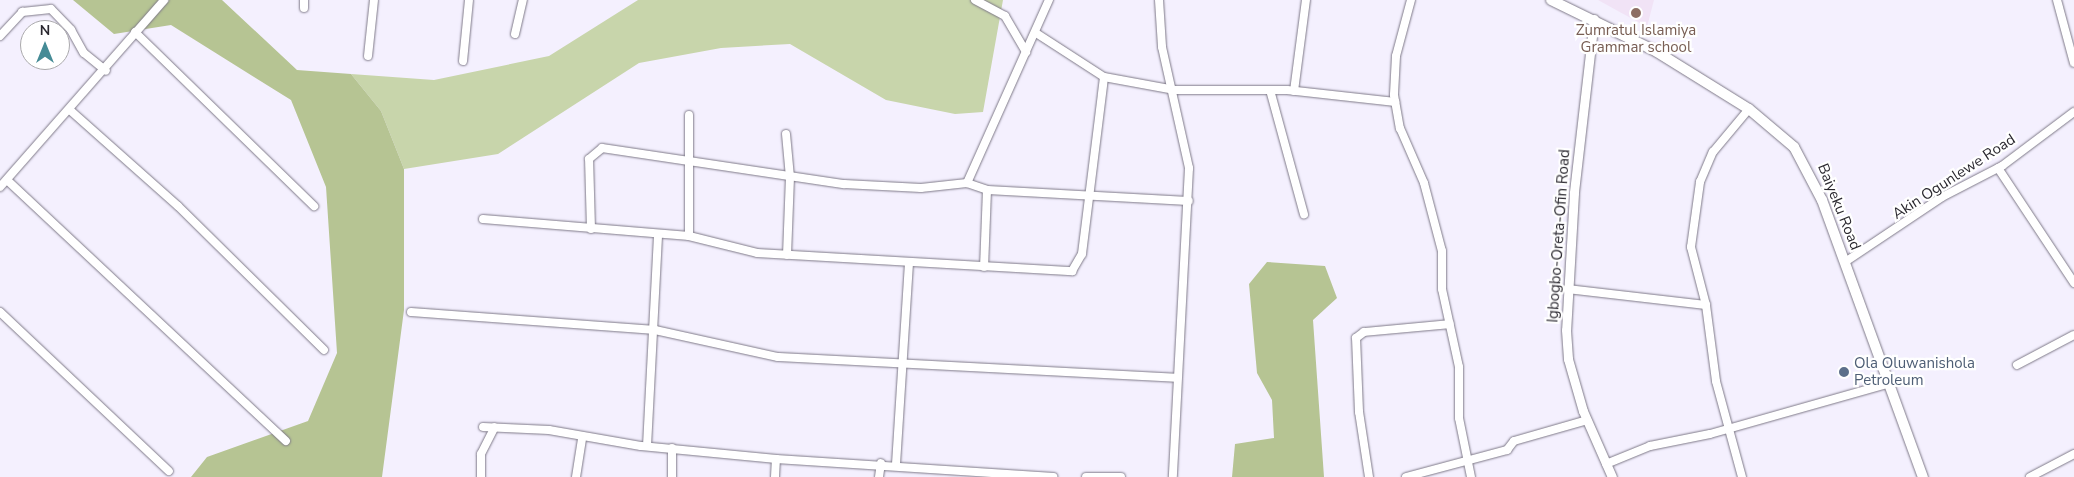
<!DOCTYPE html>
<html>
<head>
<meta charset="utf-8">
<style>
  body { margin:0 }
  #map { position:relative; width:2074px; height:477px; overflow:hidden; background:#f4f0fe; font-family:"Nunito Sans",sans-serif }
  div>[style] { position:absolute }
  .education>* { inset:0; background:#f1e3f6 }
  .green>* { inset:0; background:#c8d5ab }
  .forest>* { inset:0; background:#b6c493 }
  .roads { filter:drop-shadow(0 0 1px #7e7988) drop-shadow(0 0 1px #7e7988) }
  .minor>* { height:8px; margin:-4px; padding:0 4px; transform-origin:4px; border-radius:4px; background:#fff }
  .tertiary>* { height:9px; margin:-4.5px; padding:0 4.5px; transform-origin:4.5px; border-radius:4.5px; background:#fff }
  .secondary>* { height:10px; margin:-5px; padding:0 5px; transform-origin:5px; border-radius:5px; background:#fff }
  .dots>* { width:14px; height:14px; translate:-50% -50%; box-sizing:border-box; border:2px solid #fff; border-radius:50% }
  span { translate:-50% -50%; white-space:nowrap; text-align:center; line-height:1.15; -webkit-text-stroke:4.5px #fff; paint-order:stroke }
  .education-label { font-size:15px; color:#785e54 }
  .street-label { font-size:15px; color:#2a282f }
  .service-label { font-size:15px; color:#4e5e75 }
  .left { translate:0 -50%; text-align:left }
  .north { position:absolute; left:20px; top:20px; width:50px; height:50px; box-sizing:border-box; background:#fff; border:1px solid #aaa9ac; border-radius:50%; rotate:0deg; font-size:14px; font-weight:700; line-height:20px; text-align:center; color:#2a282f }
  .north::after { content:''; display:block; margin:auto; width:18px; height:22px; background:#458b96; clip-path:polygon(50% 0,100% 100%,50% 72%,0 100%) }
</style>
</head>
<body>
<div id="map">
  <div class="education">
    <div style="clip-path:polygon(1598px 0,1654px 0,1647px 27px)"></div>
  </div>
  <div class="green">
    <div style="clip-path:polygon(638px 0,1003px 0,983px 112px,955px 114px,886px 100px,790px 44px,721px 48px,639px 63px,498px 154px,404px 169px,381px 111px,351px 74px,434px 80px,549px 56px)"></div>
  </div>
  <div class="forest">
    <div style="clip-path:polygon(73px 0,222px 0,297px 70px,351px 74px,381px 111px,404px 169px,404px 310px,382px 477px,191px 477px,207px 457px,308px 421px,337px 353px,326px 187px,291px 100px,171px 25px,114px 34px)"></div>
    <div style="clip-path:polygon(1267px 262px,1325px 266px,1337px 298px,1313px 320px,1324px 477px,1232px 477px,1235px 444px,1274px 438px,1272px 400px,1257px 373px,1249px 284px)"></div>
  </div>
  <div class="roads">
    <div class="minor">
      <div style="left:304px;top:0;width:8px;rotate:90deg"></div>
      <div style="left:975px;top:0;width:34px;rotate:28deg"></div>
      <div style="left:1005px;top:16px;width:42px;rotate:59.7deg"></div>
      <div style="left:1159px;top:0;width:47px;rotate:86.3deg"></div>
      <div style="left:1162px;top:47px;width:124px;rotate:77.4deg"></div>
      <div style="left:1189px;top:168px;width:309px;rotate:93deg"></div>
      <div style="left:1411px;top:0;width:58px;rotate:105deg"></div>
      <div style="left:1396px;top:56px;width:39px;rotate:93deg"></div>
      <div style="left:1394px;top:95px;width:34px;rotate:80deg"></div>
      <div style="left:1400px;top:128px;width:60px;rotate:66.4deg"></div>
      <div style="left:1424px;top:183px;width:70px;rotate:75.2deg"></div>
      <div style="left:1442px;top:251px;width:38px;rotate:90deg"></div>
      <div style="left:1442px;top:289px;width:80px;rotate:77.7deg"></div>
      <div style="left:1459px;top:367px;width:51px;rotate:90deg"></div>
      <div style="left:1459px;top:418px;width:60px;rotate:78.5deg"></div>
      <div style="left:2057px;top:0;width:65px;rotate:74.9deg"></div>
      <div style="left:135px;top:32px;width:250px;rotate:44.2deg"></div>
      <div style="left:1036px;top:33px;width:81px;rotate:32.9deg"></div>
      <div style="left:1104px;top:77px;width:72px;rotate:10.4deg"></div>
      <div style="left:1175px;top:90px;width:112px"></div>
      <div style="left:1287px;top:90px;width:109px;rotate:6.3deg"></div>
      <div style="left:515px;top:34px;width:35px;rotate:-77deg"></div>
      <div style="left:0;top:36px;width:33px;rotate:-47deg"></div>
      <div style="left:22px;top:12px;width:29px;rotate:-6deg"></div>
      <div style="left:51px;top:9px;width:29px;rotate:46deg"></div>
      <div style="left:71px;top:30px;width:26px;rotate:61deg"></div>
      <div style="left:84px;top:53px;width:28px;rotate:39deg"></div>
      <div style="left:368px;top:56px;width:56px;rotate:-83.9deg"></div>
      <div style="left:463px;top:61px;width:61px;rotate:-84.4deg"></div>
      <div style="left:1270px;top:90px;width:129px;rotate:74.7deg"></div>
      <div style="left:1294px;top:91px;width:92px;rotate:-82.5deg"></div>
      <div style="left:71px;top:111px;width:143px;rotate:41.6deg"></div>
      <div style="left:178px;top:206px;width:205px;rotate:44.6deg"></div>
      <div style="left:689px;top:115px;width:121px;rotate:90deg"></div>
      <div style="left:786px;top:134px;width:43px;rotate:84.7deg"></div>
      <div style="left:790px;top:177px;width:78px;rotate:92.2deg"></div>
      <div style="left:1998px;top:168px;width:138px;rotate:56.5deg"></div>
      <div style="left:7px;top:180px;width:382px;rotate:43.1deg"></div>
      <div style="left:967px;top:183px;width:201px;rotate:-65.9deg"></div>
      <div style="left:0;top:187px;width:249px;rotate:-48.7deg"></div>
      <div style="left:987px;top:190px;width:202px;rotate:3.1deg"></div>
      <div style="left:483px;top:219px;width:207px;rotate:4.7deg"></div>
      <div style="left:689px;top:236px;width:70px;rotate:14deg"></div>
      <div style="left:757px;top:253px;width:316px;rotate:3.3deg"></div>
      <div style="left:1072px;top:271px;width:20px;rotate:-60deg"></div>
      <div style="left:1082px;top:254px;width:178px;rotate:-82.9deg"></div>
      <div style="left:591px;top:229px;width:70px;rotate:-91.6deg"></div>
      <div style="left:589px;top:159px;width:17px;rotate:-40deg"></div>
      <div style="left:602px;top:148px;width:245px;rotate:8.5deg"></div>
      <div style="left:844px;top:184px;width:77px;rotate:3deg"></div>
      <div style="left:921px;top:188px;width:46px;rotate:-6.2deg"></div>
      <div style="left:967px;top:183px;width:21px;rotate:19deg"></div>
      <div style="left:987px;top:190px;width:77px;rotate:92.2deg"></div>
      <div style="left:1845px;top:262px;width:117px;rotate:-33.8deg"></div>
      <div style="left:1942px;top:197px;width:68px;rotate:-27.3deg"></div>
      <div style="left:2002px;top:166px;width:90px;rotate:-36.9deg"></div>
      <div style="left:1567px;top:289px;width:140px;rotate:6.6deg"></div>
      <div style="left:0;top:312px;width:232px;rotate:43.3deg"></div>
      <div style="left:411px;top:312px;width:245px;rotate:4.2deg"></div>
      <div style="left:655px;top:330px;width:126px;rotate:12.4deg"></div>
      <div style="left:778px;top:357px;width:399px;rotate:3deg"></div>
      <div style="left:2017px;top:365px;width:64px;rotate:-27.8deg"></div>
      <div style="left:483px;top:427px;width:66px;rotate:2.6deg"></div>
      <div style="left:549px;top:430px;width:93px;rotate:9.9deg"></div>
      <div style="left:641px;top:446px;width:136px;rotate:5.5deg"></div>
      <div style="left:776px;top:459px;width:278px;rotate:3.7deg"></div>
      <div style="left:647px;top:446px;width:211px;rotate:-87deg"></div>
      <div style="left:896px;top:464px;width:200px;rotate:-86.3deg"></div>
      <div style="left:1606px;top:464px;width:48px;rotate:-22.2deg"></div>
      <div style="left:1650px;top:446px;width:61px;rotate:-11.3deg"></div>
      <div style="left:1710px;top:434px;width:187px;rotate:-15.8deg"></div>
      <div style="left:481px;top:477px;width:23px;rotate:-90deg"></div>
      <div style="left:481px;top:454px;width:30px;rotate:-63deg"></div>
      <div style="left:576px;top:477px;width:39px;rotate:-81deg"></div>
      <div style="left:672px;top:477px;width:29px;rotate:-90deg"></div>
      <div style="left:775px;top:477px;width:18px;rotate:-87deg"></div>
      <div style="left:879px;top:477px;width:14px;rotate:-82deg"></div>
      <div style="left:1086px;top:477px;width:35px"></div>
      <div style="left:1369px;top:477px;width:66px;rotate:-98.7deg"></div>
      <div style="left:1359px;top:412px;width:74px;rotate:-92.3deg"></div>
      <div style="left:1356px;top:338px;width:10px;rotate:-37deg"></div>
      <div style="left:1364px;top:332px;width:86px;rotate:-5.3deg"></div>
      <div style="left:1406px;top:477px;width:105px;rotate:-15deg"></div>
      <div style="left:1507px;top:450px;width:11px;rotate:-52deg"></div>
      <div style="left:1514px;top:441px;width:76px;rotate:-16deg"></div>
      <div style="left:1742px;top:477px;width:99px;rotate:-105.2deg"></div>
      <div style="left:1716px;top:381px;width:77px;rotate:-97.5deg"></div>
      <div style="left:1706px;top:305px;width:60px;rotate:-104.5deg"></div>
      <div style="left:1691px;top:247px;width:66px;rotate:-82.1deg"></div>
      <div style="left:1700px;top:182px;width:33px;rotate:-67deg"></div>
      <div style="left:1713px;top:152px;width:56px;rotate:-50.1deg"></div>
      <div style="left:2030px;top:477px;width:50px;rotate:-27.6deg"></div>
    </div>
    <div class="tertiary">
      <div style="left:1594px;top:19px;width:175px;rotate:96.6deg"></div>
      <div style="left:1574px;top:193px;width:137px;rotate:93.3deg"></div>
      <div style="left:1566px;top:330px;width:29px;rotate:86deg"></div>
      <div style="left:1568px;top:359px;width:54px;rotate:73.9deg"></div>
      <div style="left:1583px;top:411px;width:72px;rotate:66.3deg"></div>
    </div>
    <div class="secondary">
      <div style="left:1551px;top:0;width:118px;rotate:26.1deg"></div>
      <div style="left:1657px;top:52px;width:108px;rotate:31.8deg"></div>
      <div style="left:1749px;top:109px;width:59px;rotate:40.2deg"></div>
      <div style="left:1794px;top:147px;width:60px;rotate:62.2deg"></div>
      <div style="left:1822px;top:200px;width:295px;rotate:70deg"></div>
    </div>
  </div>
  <div class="dots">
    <div style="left:1636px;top:13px;background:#8d6e63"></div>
    <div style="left:1844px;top:372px;background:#5c6f8a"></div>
  </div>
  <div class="education-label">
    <span style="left:1636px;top:39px">Zumratul Islamiya<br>Grammar school</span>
  </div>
  <div class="street-label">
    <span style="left:1954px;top:177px;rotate:-33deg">Akin Ogunlewe Road</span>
    <span style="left:1839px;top:207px;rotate:68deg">Baiyeku Road</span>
    <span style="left:1559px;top:236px;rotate:-86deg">Igbogbo-Oreta-Ofin Road</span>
  </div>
  <div class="service-label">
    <span class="left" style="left:1854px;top:372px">Ola Oluwanishola<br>Petroleum</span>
  </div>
  <div class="north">N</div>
</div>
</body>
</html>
